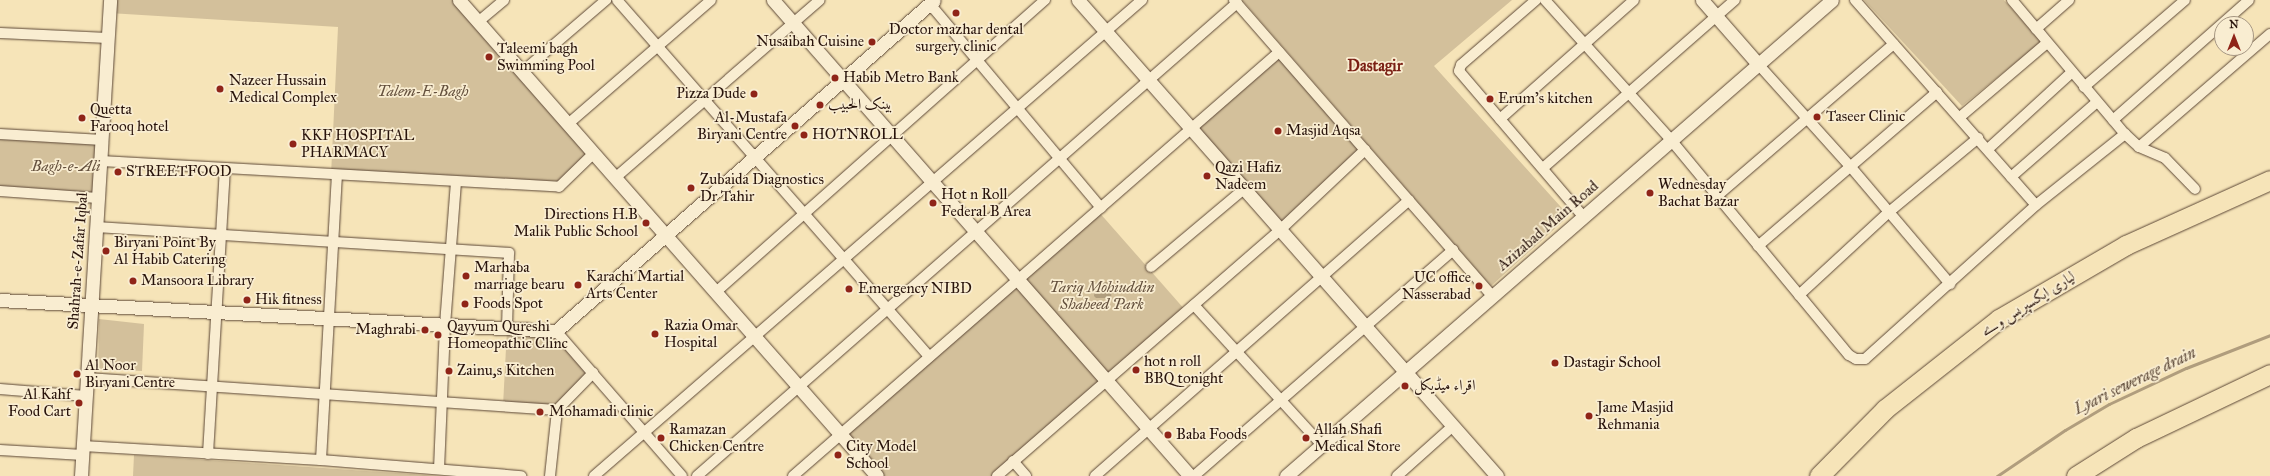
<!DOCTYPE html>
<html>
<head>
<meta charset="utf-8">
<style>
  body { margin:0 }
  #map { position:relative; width:2270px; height:476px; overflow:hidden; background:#f6e4b8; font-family:"IM FELL Great Primer",Amiri,serif }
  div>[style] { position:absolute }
  .green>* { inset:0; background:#d3c09b }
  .water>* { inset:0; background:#b09d7d }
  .stream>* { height:3px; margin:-1.5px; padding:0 1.5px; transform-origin:1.5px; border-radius:1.5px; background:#b09d7d }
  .roads { filter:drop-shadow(0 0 1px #5c4736) drop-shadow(0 0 1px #5c4736) }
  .minor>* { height:10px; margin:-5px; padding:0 5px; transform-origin:5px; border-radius:5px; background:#f9edd1 }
  .tertiary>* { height:13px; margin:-6.5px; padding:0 6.5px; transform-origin:6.5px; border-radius:6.5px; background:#f9edd1 }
  .motorway>* { height:19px; margin:-9.5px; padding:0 9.5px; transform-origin:9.5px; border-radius:9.5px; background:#f6e4b8 }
  .dots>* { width:11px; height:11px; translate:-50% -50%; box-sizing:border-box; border:2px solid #f9edd1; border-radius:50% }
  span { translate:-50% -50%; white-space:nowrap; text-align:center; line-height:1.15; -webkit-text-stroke:3.5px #f9edd1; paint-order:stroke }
  .poi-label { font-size:15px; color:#28130b }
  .right { translate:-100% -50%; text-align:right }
  .left { translate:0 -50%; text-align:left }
  .park-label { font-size:15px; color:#64503d; font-style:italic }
  .street-label { font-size:15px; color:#28130b }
  .neighbourhood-label { font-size:16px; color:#7a1f14; font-weight:700 }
  .water-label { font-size:16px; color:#5e4a39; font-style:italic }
  .north { position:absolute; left:2214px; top:16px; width:40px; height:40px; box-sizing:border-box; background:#f9edd1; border:1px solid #a59682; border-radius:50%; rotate:0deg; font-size:11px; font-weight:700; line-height:16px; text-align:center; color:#28130b }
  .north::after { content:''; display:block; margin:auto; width:14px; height:18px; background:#8f2418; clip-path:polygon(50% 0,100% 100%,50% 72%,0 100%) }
</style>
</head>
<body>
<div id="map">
  <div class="green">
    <div style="clip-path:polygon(110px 0,459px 0,594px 153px,559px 187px,331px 175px,338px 27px,109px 13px)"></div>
    <div style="clip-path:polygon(1242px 0,1512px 0,1434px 66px,1569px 216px,1491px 286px)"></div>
    <div style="clip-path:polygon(1864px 0,2004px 0,2041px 42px,1962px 106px)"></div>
    <div style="clip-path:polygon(1279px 52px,1365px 150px,1280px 230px,1191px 128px)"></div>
    <div style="clip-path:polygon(0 134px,102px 140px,98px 198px,0 191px)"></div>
    <div style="clip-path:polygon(1098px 211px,1186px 311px,997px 476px,877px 476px,841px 435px)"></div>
    <div style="clip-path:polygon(99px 319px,144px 324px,142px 371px,98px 369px)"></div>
    <div style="clip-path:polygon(507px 329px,556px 331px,593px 373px,557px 410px,503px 406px)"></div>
    <div style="clip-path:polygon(134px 455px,439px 476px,133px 476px)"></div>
  </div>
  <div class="water">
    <div style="clip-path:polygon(1107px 282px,1112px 286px,1111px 298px,1096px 298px,1094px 296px,1096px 283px)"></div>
  </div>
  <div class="stream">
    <div style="left:1997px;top:476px;width:82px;rotate:-34.1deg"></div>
    <div style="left:2065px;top:430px;width:51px;rotate:-30.6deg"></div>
    <div style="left:2109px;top:404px;width:85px;rotate:-25.1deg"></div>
    <div style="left:2186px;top:368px;width:90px;rotate:-21.4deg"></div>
  </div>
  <div class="roads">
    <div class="minor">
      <div style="left:617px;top:0;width:474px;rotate:48.8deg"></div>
      <div style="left:1234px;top:0;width:393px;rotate:48.9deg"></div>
      <div style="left:1536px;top:0;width:99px;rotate:139.1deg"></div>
      <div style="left:1461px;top:65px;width:6px;rotate:108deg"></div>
      <div style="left:1459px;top:71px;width:191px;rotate:49.5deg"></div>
      <div style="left:1545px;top:0;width:188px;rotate:48deg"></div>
      <div style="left:1671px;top:140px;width:279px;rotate:50.4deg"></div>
      <div style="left:1849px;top:355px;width:8px;rotate:30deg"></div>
      <div style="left:1856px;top:359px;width:9px"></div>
      <div style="left:1865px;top:359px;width:230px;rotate:-42deg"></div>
      <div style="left:2036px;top:205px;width:114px;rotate:-38.6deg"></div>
      <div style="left:1855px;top:0;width:273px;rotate:48.6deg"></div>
      <div style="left:2012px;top:0;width:175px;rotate:49.9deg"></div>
      <div style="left:2125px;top:134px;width:19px;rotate:43deg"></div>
      <div style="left:2139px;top:147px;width:28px;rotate:23deg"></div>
      <div style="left:2165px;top:158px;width:43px;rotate:45.9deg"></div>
      <div style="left:930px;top:4px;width:266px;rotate:50deg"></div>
      <div style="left:478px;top:22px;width:34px;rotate:-40deg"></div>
      <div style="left:2036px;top:29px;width:44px;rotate:-41.3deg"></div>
      <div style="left:0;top:33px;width:108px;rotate:2.7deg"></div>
      <div style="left:1758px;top:64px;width:137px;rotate:48deg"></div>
      <div style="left:1850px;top:166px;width:155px;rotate:49.7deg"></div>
      <div style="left:522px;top:72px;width:111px;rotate:-40.6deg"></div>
      <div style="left:2084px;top:87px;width:133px;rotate:-40.7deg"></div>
      <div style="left:1960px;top:117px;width:114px;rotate:-40.4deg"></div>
      <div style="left:1500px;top:119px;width:179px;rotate:-41.6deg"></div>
      <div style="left:2113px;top:120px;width:181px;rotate:-41.4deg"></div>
      <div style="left:568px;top:124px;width:189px;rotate:-40.9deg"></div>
      <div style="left:0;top:134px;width:102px;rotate:3.4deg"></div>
      <div style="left:2139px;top:147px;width:173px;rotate:-40.8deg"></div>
      <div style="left:1988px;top:149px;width:114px;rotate:-42.5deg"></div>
      <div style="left:101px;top:161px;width:459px;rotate:3.2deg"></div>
      <div style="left:559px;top:187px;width:49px;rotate:-44.2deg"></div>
      <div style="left:1543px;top:168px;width:255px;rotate:-41.2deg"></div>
      <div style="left:2011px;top:177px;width:114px;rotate:-41.1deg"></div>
      <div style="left:615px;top:178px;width:271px;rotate:-41deg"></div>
      <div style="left:0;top:191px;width:98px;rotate:4.1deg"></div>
      <div style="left:1717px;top:196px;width:233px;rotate:-40.7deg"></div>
      <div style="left:97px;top:227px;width:413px;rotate:3.6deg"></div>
      <div style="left:509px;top:253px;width:76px;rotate:91.5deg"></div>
      <div style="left:1758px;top:246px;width:236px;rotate:-40.7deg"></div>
      <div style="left:1151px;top:267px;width:121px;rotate:-40deg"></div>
      <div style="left:716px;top:292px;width:440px;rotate:-41.6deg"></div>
      <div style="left:1799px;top:295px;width:122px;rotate:-42.7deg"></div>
      <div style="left:1889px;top:212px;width:116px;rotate:-39.7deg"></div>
      <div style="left:1194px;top:305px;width:190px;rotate:47.6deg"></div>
      <div style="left:556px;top:331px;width:192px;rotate:49deg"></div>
      <div style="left:87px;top:378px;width:471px;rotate:3.9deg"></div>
      <div style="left:557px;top:410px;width:52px;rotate:-45.8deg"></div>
      <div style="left:0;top:389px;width:86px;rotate:4.7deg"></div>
      <div style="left:83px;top:446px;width:238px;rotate:3.4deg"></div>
      <div style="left:321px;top:460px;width:201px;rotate:4.6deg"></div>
      <div style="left:0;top:450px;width:83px;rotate:3.4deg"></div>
      <div style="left:208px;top:454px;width:286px;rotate:-86.6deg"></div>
      <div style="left:321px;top:460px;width:284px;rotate:-86.8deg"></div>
      <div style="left:1013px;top:461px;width:20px;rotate:49deg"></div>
      <div style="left:439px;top:469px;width:144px;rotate:-87.6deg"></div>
      <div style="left:445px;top:325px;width:143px;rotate:-85.6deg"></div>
      <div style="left:550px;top:476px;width:66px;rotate:-83.9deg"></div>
      <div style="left:594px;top:476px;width:726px;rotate:-40.98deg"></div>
      <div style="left:697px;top:476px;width:718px;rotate:-41.22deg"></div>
      <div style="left:793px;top:476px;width:645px;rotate:-41.1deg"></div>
      <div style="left:997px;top:476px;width:375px;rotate:-41deg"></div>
      <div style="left:1280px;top:230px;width:117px;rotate:-43.3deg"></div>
      <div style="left:1095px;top:476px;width:418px;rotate:-41.3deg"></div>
      <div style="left:1194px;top:476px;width:344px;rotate:-41.1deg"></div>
      <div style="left:1397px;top:476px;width:75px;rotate:-41.8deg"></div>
    </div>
    <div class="tertiary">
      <div style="left:459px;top:0;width:633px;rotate:48.71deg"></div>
      <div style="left:773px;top:0;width:633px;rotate:48.78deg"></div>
      <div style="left:1078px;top:0;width:634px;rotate:48.64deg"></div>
      <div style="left:1702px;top:0;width:85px;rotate:48.8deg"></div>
      <div style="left:0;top:300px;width:557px;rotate:3.19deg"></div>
      <div style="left:556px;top:331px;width:502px;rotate:-41.21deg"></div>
      <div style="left:81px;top:476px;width:477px;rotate:-86.5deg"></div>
      <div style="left:1286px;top:476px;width:724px;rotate:-41.08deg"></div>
    </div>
    <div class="motorway">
      <div style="left:1819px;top:476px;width:94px;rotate:-45.4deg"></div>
      <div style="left:1885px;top:409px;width:145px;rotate:-38.3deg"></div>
      <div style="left:1999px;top:319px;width:147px;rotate:-30.2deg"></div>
      <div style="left:2126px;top:245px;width:158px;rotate:-24.3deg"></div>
      <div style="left:2076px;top:476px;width:71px;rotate:-32.3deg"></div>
      <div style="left:2136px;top:438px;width:148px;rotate:-25.5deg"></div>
    </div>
  </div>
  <div class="dots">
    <div style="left:956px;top:13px;background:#8f2418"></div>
    <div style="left:872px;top:42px;background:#8f2418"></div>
    <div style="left:489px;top:57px;background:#8f2418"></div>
    <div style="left:835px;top:78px;background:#8f2418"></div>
    <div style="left:220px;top:89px;background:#8f2418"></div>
    <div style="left:754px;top:94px;background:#8f2418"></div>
    <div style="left:1490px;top:99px;background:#8f2418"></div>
    <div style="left:820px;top:105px;background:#8f2418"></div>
    <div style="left:1817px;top:117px;background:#8f2418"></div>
    <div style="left:82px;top:118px;background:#8f2418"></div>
    <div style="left:795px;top:126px;background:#8f2418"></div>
    <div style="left:1278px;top:131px;background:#8f2418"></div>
    <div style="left:804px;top:135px;background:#8f2418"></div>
    <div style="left:293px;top:144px;background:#8f2418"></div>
    <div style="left:118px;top:172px;background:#8f2418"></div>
    <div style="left:1207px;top:176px;background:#8f2418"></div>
    <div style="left:691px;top:188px;background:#8f2418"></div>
    <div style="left:1650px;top:193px;background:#8f2418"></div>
    <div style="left:933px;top:203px;background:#8f2418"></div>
    <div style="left:646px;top:223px;background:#8f2418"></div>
    <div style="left:106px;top:251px;background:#8f2418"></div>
    <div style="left:466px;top:276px;background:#8f2418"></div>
    <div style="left:133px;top:281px;background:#8f2418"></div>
    <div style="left:578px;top:285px;background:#8f2418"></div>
    <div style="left:1479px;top:286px;background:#8f2418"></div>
    <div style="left:849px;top:289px;background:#8f2418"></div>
    <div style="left:247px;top:300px;background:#8f2418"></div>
    <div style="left:465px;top:304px;background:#8f2418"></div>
    <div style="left:425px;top:330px;background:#8f2418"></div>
    <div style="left:655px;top:334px;background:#8f2418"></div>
    <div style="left:438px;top:335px;background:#8f2418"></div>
    <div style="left:1555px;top:363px;background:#8f2418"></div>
    <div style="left:1136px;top:370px;background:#8f2418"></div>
    <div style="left:449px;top:371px;background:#8f2418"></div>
    <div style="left:77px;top:374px;background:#8f2418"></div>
    <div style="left:1405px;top:386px;background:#8f2418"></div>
    <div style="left:79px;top:403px;background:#8f2418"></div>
    <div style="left:540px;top:412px;background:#8f2418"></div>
    <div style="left:1589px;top:416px;background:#8f2418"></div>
    <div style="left:1168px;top:435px;background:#8f2418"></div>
    <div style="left:661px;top:438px;background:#8f2418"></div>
    <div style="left:1306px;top:438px;background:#8f2418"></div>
    <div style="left:838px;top:455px;background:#8f2418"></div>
  </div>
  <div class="poi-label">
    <span style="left:956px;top:38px">Doctor mazhar dental<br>surgery clinic</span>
    <span class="right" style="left:864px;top:42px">Nusaibah Cuisine</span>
    <span class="left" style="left:497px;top:57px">Taleemi bagh<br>Swimming Pool</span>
    <span class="left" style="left:843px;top:78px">Habib Metro Bank</span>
    <span class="left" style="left:229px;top:89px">Nazeer Hussain<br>Medical Complex</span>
    <span class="right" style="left:746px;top:94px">Pizza Dude</span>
    <span class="left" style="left:1498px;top:99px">Erum's kitchen</span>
    <span class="left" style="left:828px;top:105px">بينک الحبيب</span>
    <span class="left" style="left:90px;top:118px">Quetta<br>Farooq hotel</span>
    <span class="right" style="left:787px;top:126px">Al-Mustafa<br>Biryani Centre</span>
    <span class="left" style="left:1826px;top:117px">Taseer Clinic</span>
    <span class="left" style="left:1286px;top:131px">Masjid Aqsa</span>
    <span class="left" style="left:301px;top:144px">KKF HOSPITAL<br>PHARMACY</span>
    <span class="left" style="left:812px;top:135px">HOTNROLL</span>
    <span class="left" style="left:1215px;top:176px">Qazi Hafiz<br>Nadeem</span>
    <span class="left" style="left:126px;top:172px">STREETFOOD</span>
    <span class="left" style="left:700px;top:188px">Zubaida Diagnostics<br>Dr Tahir</span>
    <span class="left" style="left:1658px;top:193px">Wednesday<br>Bachat Bazar</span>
    <span class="left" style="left:941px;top:203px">Hot n Roll<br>Federal B Area</span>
    <span class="right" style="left:638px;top:223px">Directions H.B<br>Malik Public School</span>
    <span class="left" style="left:114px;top:251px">Biryani Point By<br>Al Habib Catering</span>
    <span class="left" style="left:474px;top:276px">Marhaba<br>marriage bearu</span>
    <span class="left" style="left:586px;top:285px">Karachi Martial<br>Arts Center</span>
    <span class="right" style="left:1471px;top:286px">UC office<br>Nasserabad</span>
    <span class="left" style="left:141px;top:281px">Mansoora Library</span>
    <span class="left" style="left:858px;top:289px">Emergency NIBD</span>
    <span class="left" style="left:255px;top:300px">Hik fitness</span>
    <span class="left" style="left:473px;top:304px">Foods Spot</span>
    <span class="left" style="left:664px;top:334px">Razia Omar<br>Hospital</span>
    <span class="left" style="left:447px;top:335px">Qayyum Qureshi<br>Homeopathic Clinc</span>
    <span class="right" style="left:416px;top:330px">Maghrabi</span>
    <span class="left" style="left:1144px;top:370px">hot n roll<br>BBQ tonight</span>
    <span class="left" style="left:1563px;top:363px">Dastagir School</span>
    <span class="left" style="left:85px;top:374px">Al Noor<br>Biryani Centre</span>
    <span class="left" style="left:457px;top:371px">Zainu,s Kitchen</span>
    <span class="left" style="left:1414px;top:386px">اقراء میڈیکل</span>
    <span class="right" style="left:71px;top:403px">Al Kahf<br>Food Cart</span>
    <span class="left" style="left:1597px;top:416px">Jame Masjid<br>Rehmania</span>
    <span class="left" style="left:549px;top:412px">Mohamadi clinic</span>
    <span class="left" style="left:669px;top:438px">Ramazan<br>Chicken Centre</span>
    <span class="left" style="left:1314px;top:438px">Allah Shafi<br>Medical Store</span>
    <span class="left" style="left:1176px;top:435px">Baba Foods</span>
    <span class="left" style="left:846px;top:455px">City Model<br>School</span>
  </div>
  <div class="park-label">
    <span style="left:423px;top:92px">Talem-E-Bagh</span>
    <span style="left:66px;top:167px">Bagh-e-Ali</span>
    <span style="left:1102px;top:296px">Tariq Mohiuddin<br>Shaheed Park</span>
  </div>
  <div class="street-label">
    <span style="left:1548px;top:226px;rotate:-41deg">Azizabad Main Road</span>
    <span style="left:78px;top:261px;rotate:-86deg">Shahrah-e-Zafar Iqbal</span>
    <span style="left:2028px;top:304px;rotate:-32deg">لیاری ایکسپریس وے</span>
  </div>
  <div class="neighbourhood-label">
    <span style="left:1375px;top:66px">Dastagir</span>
  </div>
  <div class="water-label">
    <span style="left:2135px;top:381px;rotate:-26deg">Lyari sewerage drain</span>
  </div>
  <div class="north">N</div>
</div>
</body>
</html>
